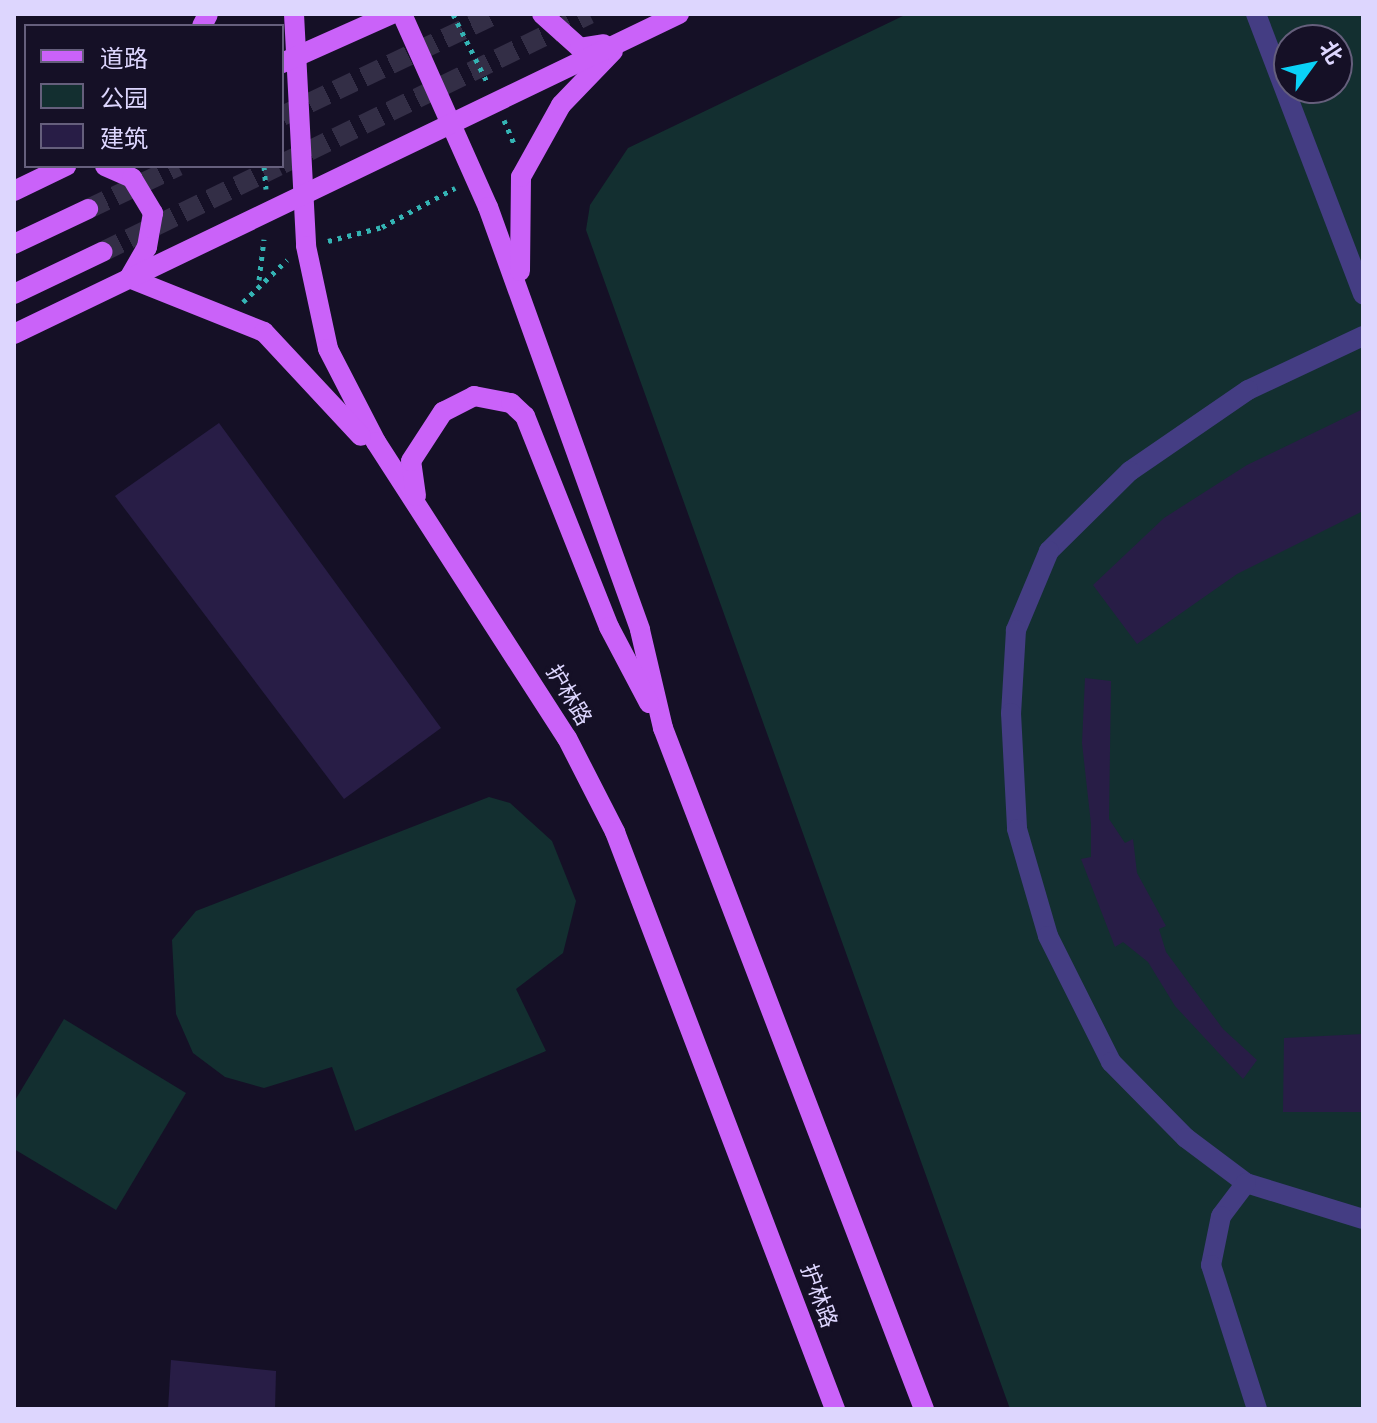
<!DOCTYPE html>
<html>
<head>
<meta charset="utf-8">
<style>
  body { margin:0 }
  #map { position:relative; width:1377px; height:1423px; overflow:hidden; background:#151026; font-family:"Archivo Narrow","Noto Sans SC",sans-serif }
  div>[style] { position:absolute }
  .green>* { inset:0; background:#132f30 }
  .building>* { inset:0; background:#281d46 }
  .major-tunnel>* { height:20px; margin-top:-10px; transform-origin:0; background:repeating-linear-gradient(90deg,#332e46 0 20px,transparent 0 30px) }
  .path>* { height:5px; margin-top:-2.5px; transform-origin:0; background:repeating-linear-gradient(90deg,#34b4b4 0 4px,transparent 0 10px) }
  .minor>* { height:20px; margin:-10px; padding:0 10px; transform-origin:10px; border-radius:10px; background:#443d83 }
  .major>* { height:20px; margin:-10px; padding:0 10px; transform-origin:10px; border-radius:10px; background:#ca62f9 }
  span { translate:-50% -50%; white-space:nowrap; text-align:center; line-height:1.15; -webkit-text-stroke:6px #151026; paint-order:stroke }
  .street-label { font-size:22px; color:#ddd6fe }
  .frame { position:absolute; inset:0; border:16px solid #ddd6fe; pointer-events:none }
  .legend { position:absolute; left:24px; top:24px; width:260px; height:144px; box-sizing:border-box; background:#151026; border:2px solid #655f7c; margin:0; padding:10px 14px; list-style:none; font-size:24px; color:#ddd6fe }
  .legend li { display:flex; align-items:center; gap:16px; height:40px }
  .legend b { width:40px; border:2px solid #655f7c }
  .north { position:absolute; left:1273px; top:24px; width:80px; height:80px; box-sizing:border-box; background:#151026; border:2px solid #655f7c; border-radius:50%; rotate:57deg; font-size:22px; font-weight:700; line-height:32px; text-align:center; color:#ddd6fe }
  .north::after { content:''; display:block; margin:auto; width:28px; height:36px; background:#0ad1f6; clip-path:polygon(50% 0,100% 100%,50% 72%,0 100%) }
</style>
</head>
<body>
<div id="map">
  <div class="green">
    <div style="clip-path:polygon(evenodd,907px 14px,1363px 14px,1363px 1409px,1010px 1409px,586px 230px,590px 205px,628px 148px,907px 14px,1289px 40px,1337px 40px,1337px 88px,1289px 88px,1289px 40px)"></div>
    <div style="clip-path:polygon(489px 797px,510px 803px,552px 841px,576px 901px,563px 953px,516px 989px,546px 1051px,355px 1131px,332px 1067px,264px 1088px,225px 1077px,193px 1053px,176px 1014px,172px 940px,196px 911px)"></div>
    <div style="clip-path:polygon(64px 1019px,186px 1093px,116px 1210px,14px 1149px,14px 1102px)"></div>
  </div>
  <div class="building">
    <div style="clip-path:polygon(1363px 409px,1363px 511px,1237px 574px,1137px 644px,1093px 585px,1164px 518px,1247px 465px)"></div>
    <div style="clip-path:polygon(219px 423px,441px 728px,344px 799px,115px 496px)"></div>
    <div style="clip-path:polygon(1085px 678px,1111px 681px,1109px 819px,1125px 843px,1133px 839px,1137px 873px,1166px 926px,1159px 929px,1166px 952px,1223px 1029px,1257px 1060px,1243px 1079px,1175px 1006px,1148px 962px,1123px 942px,1115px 947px,1081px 859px,1091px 857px,1091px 824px,1082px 743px)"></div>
    <div style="clip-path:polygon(1363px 1034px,1363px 1112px,1283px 1112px,1284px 1038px)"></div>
    <div style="clip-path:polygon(171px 1360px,276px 1371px,275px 1409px,168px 1409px)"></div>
  </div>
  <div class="major-tunnel">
    <div style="left:282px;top:116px;width:237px;rotate:-25.5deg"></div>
    <div style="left:282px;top:164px;width:342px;rotate:-26deg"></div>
    <div style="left:88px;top:209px;width:100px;rotate:-25.5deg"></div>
    <div style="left:102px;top:252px;width:196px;rotate:-26deg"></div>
  </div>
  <div class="path">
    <div style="left:453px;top:14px;width:76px;rotate:63.4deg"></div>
    <div style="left:504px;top:120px;width:26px;rotate:67deg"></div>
    <div style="left:264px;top:166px;width:23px;rotate:85deg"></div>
    <div style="left:328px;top:241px;width:56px;rotate:-14.5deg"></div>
    <div style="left:382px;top:227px;width:83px;rotate:-28.1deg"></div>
    <div style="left:259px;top:280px;width:41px;rotate:-83deg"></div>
    <div style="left:243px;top:302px;width:61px;rotate:-43.7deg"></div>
  </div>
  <div class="minor">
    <div style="left:1256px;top:14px;width:300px;rotate:69.1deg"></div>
    <div style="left:1363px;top:336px;width:127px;rotate:154.8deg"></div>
    <div style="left:1248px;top:390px;width:143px;rotate:145.5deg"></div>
    <div style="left:1130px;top:471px;width:114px;rotate:135.4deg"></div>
    <div style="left:1049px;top:551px;width:86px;rotate:112.7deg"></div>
    <div style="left:1016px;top:630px;width:83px;rotate:93.4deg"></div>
    <div style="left:1011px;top:713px;width:116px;rotate:87deg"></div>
    <div style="left:1017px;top:829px;width:111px;rotate:73.8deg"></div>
    <div style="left:1048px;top:936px;width:141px;rotate:63.4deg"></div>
    <div style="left:1111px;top:1062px;width:107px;rotate:45.4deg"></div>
    <div style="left:1186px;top:1138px;width:75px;rotate:36.9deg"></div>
    <div style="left:1246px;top:1183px;width:122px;rotate:17.1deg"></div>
    <div style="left:1246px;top:1183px;width:41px;rotate:127.1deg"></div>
    <div style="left:1221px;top:1216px;width:50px;rotate:101.5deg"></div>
    <div style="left:1211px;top:1265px;width:151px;rotate:72.3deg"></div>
  </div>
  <div class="major">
    <div style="left:294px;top:14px;width:232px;rotate:87deg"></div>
    <div style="left:306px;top:246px;width:105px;rotate:77.9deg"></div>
    <div style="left:328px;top:349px;width:105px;rotate:62.7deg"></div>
    <div style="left:376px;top:442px;width:352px;rotate:57.2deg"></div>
    <div style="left:567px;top:738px;width:106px;rotate:62.9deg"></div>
    <div style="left:615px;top:832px;width:618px;rotate:69.13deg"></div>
    <div style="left:402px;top:14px;width:211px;rotate:66deg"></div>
    <div style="left:488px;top:207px;width:449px;rotate:70.2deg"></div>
    <div style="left:640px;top:630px;width:101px;rotate:76.8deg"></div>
    <div style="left:663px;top:728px;width:729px;rotate:69.03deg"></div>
    <div style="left:542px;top:14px;width:51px;rotate:41.8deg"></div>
    <div style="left:580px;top:48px;width:24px;rotate:-9deg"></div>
    <div style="left:202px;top:26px;width:13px;rotate:-63deg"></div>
    <div style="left:282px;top:63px;width:120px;rotate:-24deg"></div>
    <div style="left:105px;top:166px;width:30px;rotate:24deg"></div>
    <div style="left:132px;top:178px;width:41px;rotate:59deg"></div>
    <div style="left:153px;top:213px;width:35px;rotate:100deg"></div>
    <div style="left:147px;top:247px;width:36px;rotate:120deg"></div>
    <div style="left:14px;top:191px;width:58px;rotate:-25.7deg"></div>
    <div style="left:14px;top:244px;width:82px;rotate:-25.3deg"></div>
    <div style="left:520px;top:271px;width:94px;rotate:-89.4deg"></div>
    <div style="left:521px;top:177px;width:82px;rotate:-60.9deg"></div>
    <div style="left:561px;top:105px;width:75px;rotate:-46.1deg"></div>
    <div style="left:129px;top:278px;width:145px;rotate:21.8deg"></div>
    <div style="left:264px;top:332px;width:142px;rotate:47deg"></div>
    <div style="left:14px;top:294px;width:98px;rotate:-25.5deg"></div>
    <div style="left:14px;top:334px;width:738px;rotate:-25.7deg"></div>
    <div style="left:416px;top:496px;width:35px;rotate:-98deg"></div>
    <div style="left:411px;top:461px;width:59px;rotate:-56.9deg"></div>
    <div style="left:443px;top:412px;width:35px;rotate:-27deg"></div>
    <div style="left:474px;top:396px;width:38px;rotate:11deg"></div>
    <div style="left:511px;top:403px;width:19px;rotate:43deg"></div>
    <div style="left:525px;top:416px;width:227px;rotate:68.3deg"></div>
    <div style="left:609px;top:627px;width:86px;rotate:62.2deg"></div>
  </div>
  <div class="street-label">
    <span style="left:569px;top:695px;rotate:59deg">护林路</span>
    <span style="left:819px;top:1296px;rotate:70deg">护林路</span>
  </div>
  <div class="frame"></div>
  <ul class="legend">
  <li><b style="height:10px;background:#ca62f9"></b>道路</li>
  <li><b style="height:22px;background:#132f30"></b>公园</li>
  <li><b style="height:22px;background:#281d46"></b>建筑</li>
  </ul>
  <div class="north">北</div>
</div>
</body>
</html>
